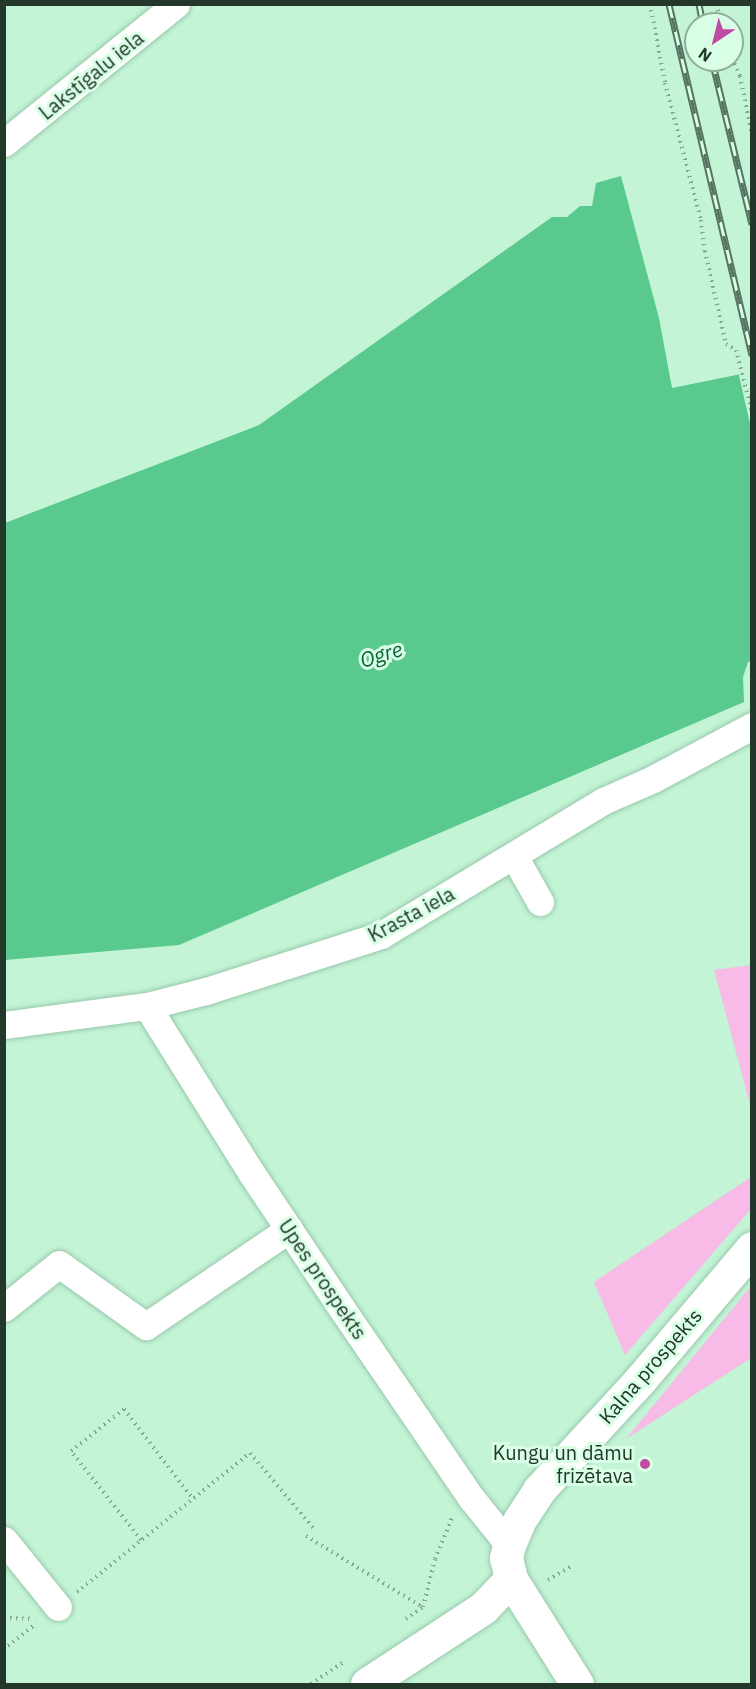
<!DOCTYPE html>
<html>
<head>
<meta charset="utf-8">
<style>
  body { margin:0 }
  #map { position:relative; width:756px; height:1689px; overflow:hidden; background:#c3f4d6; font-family:"IBM Plex Sans",sans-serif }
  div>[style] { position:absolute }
  .green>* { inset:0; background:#f8bae6 }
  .water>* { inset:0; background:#59c98e }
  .pier>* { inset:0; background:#c3f4d6 }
  .path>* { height:4px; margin-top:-2px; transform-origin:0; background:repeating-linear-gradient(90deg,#82a790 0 1.5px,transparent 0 6px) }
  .roads { filter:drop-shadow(0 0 2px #99c8ab) drop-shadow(0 0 2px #99c8ab) }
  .minor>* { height:27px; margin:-13.5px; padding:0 13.5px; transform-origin:13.5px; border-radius:13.5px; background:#fff }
  .major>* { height:33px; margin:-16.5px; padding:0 16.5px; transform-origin:16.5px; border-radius:16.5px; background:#fff }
  .rail>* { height:7px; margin-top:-3.5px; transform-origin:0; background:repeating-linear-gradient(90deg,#d8ffe6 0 14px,#577462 0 28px); box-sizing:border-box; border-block:2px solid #577462 }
  .dots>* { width:16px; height:16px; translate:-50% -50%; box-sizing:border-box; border:3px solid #d8ffe6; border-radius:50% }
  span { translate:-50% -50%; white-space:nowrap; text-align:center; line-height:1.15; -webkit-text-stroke:6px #d8ffe6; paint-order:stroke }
  .street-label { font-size:20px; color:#24372b }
  .poi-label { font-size:20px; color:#24372b }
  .right { translate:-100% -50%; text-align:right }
  .water-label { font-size:21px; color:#0c623c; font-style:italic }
  .frame { position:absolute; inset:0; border:6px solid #24372b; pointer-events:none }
  .north { position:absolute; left:684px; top:12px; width:60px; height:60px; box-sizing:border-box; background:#d8ffe6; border:2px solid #90af9b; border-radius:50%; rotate:215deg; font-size:16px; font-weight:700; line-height:24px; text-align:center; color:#24372b }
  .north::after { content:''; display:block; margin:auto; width:21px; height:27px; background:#bf4ba4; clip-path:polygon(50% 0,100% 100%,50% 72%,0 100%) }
</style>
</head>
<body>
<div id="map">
  <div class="green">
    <div style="clip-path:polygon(751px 965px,752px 965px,751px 1108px,714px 970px)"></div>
    <div style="clip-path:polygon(751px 1177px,751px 1209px,625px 1355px,594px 1282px)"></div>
    <div style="clip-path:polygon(751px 1286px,751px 1358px,626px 1439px)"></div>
  </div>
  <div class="water">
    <div style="clip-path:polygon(621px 176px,659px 318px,672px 388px,751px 372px,752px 661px,748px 662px,743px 677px,744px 702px,179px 945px,5px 960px,5px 523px,259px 425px,552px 217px,567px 217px,580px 206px,592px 206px,596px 183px)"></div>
  </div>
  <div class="pier">
    <div style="clip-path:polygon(751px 369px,752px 369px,751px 428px,738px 371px)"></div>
  </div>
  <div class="path">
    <div style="left:650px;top:4px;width:80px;rotate:79.2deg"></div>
    <div style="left:665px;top:83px;width:142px;rotate:75.3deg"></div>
    <div style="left:701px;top:220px;width:31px;rotate:83deg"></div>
    <div style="left:705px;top:251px;width:95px;rotate:77.3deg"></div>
    <div style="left:726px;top:344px;width:12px;rotate:31deg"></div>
    <div style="left:736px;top:350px;width:65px;rotate:75.7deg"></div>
    <div style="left:716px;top:4px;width:21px;rotate:73deg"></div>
    <div style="left:732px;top:58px;width:20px;rotate:66deg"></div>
    <div style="left:740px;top:76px;width:60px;rotate:78.5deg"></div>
    <div style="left:306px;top:1536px;width:138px;rotate:31.4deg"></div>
    <div style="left:141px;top:1540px;width:113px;rotate:-128.2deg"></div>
    <div style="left:71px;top:1451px;width:68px;rotate:-38.4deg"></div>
    <div style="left:124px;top:1409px;width:113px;rotate:52.5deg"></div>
    <div style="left:548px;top:1580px;width:27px;rotate:-31deg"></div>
    <div style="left:77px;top:1592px;width:222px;rotate:-38.8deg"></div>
    <div style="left:250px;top:1453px;width:101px;rotate:49.8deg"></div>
    <div style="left:4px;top:1618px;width:30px;rotate:2deg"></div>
    <div style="left:406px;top:1619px;width:21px;rotate:-35deg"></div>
    <div style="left:423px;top:1607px;width:49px;rotate:-76deg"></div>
    <div style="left:435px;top:1559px;width:44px;rotate:-67.5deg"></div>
    <div style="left:8px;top:1646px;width:36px;rotate:-39deg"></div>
    <div style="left:311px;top:1684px;width:41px;rotate:-34.1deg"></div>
  </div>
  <div class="roads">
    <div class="minor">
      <div style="left:4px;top:143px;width:221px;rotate:-38.9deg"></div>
      <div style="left:514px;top:856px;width:53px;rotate:60.5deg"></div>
      <div style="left:147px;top:1006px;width:198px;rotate:58deg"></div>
      <div style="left:252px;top:1174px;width:151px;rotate:56.3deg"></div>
      <div style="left:336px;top:1300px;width:241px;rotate:55.7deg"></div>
      <div style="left:472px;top:1499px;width:59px;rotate:51.2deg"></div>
      <div style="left:4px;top:1025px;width:144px;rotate:-7.6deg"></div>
      <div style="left:147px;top:1006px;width:61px;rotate:-14.3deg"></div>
      <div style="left:206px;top:991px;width:184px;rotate:-17.7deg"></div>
      <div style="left:381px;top:935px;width:259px;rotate:-31.1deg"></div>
      <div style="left:603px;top:801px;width:55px;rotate:-23.7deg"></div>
      <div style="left:653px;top:779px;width:112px;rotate:-28.2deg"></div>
      <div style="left:4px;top:1308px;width:70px;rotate:-38.7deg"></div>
      <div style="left:59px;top:1264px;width:107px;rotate:35.5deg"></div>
      <div style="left:146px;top:1326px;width:173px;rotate:-34.1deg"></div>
      <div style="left:4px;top:1540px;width:86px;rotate:51.1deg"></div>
    </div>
    <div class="major">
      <div style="left:367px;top:1684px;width:139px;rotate:-33.2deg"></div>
      <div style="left:483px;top:1608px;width:40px;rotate:-46deg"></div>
      <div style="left:577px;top:1684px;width:124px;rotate:-122.2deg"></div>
      <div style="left:511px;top:1579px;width:22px;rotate:-103deg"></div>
      <div style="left:506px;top:1558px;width:13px;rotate:-77deg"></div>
      <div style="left:509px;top:1545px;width:26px;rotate:-67deg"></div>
      <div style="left:519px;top:1521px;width:37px;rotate:-57deg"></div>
      <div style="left:539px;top:1490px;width:149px;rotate:-47.4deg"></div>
      <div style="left:640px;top:1380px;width:173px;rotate:-49.7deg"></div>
    </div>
  </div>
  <div class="rail">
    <div style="left:669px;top:4px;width:361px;rotate:76.7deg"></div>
    <div style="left:699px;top:4px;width:20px;rotate:79deg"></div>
    <div style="left:712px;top:60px;width:169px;rotate:76.3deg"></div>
  </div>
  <div class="dots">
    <div style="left:645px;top:1464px;background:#bf4ba4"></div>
  </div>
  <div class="street-label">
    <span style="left:91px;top:75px;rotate:-39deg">Lakstīgalu iela</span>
    <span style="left:411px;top:914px;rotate:-28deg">Krasta iela</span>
    <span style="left:323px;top:1279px;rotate:56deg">Upes prospekts</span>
    <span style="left:650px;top:1366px;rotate:-49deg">Kalna prospekts</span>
  </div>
  <div class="poi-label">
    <span class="right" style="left:633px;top:1464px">Kungu un dāmu<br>frizētava</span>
  </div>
  <div class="water-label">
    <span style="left:381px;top:654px;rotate:-17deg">Ogre</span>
  </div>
  <div class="frame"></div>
  <div class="north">N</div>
</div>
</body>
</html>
